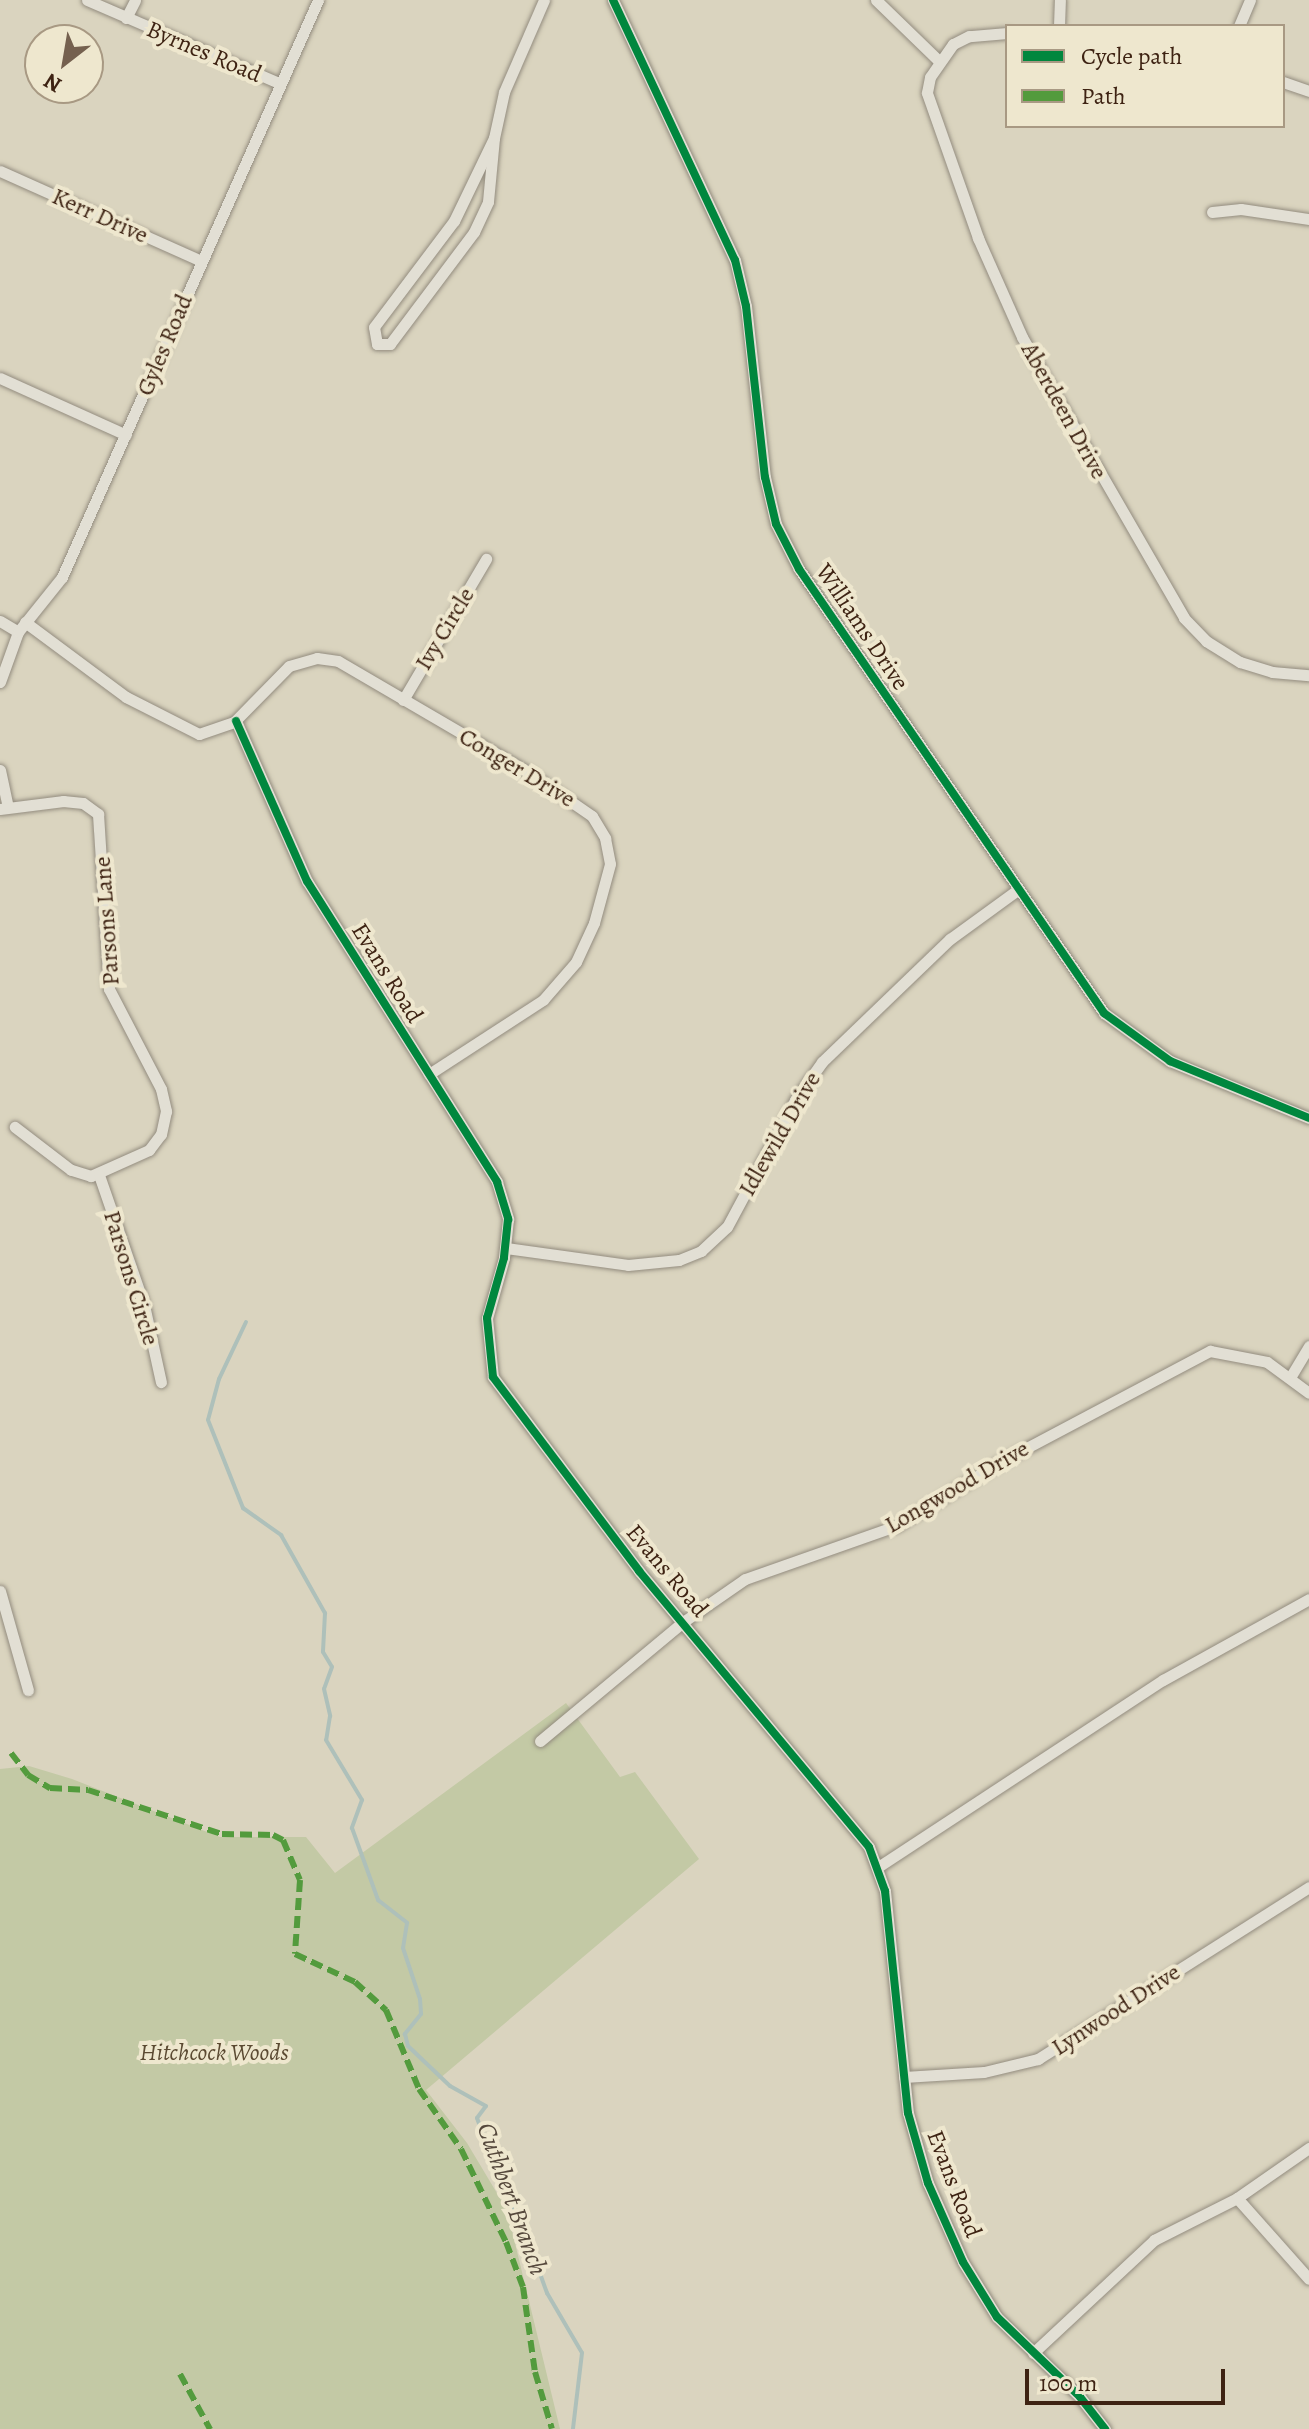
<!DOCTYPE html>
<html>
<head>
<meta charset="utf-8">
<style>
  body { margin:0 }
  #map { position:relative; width:1309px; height:2429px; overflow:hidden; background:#dad4bf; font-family:Alegreya,serif }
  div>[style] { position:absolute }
  .green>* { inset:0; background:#c3c9a5 }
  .stream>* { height:4px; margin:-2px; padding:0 2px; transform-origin:2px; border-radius:2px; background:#aec0ba }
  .roads { filter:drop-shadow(0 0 2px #938c7f) drop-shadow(0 0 2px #938c7f) }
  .street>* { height:11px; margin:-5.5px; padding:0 5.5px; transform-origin:5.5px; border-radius:5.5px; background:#e2dfd4 }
  .quiet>* { height:6px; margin-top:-3px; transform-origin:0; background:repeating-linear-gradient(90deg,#539b3d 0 12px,transparent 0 18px) }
  .cycleway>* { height:8px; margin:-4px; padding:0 4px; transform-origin:4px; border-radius:4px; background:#00873e }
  span { translate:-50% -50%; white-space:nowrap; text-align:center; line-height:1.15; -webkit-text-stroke:8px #eee7ce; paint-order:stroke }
  .street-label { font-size:24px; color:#3e2313 }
  .park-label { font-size:24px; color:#5b4a32; font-style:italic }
  .water-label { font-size:26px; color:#55483c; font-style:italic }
  .legend { position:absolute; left:1005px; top:24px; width:280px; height:104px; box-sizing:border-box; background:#eee7ce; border:2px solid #a89983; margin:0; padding:10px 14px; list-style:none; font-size:24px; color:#3e2313 }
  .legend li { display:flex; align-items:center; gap:16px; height:40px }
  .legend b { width:40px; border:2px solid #a89983 }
  .north { position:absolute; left:24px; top:24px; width:80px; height:80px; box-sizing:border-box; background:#eee7ce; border:2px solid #a89983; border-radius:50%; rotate:211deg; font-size:22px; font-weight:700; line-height:32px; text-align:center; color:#3e2313 }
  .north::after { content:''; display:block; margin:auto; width:28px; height:36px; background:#75614f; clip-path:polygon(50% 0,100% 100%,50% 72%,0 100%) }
  .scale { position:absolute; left:1025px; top:2369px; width:200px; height:36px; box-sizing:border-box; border:4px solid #3e2313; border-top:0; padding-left:10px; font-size:24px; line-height:28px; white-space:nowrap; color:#3e2313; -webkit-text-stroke:6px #eee7ce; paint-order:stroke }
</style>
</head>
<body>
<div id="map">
  <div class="green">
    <div style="clip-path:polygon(566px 1703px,620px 1777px,635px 1772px,699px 1859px,426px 2090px,467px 2143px,507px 2210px,560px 2429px,0 2429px,0 1769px,29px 1766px,72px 1779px,220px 1837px,306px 1837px,335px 1873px)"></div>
  </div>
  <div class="stream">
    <div style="left:246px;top:1322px;width:63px;rotate:115.3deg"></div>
    <div style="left:219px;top:1379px;width:42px;rotate:105deg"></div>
    <div style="left:208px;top:1420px;width:95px;rotate:68.3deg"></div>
    <div style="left:243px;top:1508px;width:47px;rotate:35.4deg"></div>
    <div style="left:281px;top:1535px;width:90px;rotate:60.6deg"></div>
    <div style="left:325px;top:1613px;width:39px;rotate:93deg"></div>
    <div style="left:323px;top:1652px;width:17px;rotate:59deg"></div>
    <div style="left:332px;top:1667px;width:23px;rotate:110deg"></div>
    <div style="left:324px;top:1689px;width:28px;rotate:77deg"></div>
    <div style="left:330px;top:1716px;width:24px;rotate:99deg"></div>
    <div style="left:326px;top:1740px;width:70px;rotate:59deg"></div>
    <div style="left:362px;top:1800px;width:30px;rotate:110deg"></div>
    <div style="left:352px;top:1828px;width:77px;rotate:70.1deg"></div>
    <div style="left:378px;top:1900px;width:37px;rotate:38deg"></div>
    <div style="left:407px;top:1923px;width:25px;rotate:99deg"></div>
    <div style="left:403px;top:1948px;width:54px;rotate:71.6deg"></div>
    <div style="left:420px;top:1999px;width:15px;rotate:86deg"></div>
    <div style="left:421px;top:2014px;width:26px;rotate:129deg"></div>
    <div style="left:405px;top:2034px;width:12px;rotate:76deg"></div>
    <div style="left:408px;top:2046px;width:58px;rotate:43.6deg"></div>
    <div style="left:450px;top:2086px;width:41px;rotate:29.1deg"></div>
    <div style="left:486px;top:2106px;width:15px;rotate:127deg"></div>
    <div style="left:477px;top:2118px;width:73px;rotate:70.1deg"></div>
    <div style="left:502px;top:2187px;width:36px;rotate:60deg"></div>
    <div style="left:520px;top:2218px;width:80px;rotate:70.2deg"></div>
    <div style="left:547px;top:2293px;width:69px;rotate:59.7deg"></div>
    <div style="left:582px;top:2353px;width:77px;rotate:96.8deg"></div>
  </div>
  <div class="roads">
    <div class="street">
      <div style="left:87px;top:0;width:209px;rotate:23.4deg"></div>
      <div style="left:613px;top:0;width:287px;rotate:64.9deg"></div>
      <div style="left:735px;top:260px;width:47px;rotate:76.6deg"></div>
      <div style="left:746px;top:306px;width:172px;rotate:83.7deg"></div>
      <div style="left:765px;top:477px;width:48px;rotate:76.8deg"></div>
      <div style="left:776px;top:524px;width:51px;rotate:62.9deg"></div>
      <div style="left:799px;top:569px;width:539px;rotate:55.51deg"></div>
      <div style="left:1104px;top:1013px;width:82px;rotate:36deg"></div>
      <div style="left:1170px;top:1061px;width:150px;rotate:22.3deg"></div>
      <div style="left:876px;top:0;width:88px;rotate:44.1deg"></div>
      <div style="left:126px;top:18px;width:20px;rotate:-63deg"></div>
      <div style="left:1059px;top:26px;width:26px;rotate:-88deg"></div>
      <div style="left:1239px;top:26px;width:28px;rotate:-67deg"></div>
      <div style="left:1007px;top:33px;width:38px;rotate:175deg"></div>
      <div style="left:969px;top:36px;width:18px;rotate:153deg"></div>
      <div style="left:953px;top:44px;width:40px;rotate:124.9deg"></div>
      <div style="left:930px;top:77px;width:16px;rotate:101deg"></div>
      <div style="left:927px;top:93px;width:154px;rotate:70.6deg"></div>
      <div style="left:978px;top:238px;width:108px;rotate:66deg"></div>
      <div style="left:1022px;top:337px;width:324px;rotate:60deg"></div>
      <div style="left:1184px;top:618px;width:32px;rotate:46deg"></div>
      <div style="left:1206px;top:641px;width:40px;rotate:32deg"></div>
      <div style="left:1240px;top:662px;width:34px;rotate:17deg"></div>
      <div style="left:1272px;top:672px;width:37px;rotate:5deg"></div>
      <div style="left:1283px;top:82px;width:28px;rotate:19deg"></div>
      <div style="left:494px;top:138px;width:64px;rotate:95.4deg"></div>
      <div style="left:488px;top:202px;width:33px;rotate:115deg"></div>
      <div style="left:474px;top:232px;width:140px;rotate:126.9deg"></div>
      <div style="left:390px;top:344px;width:13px;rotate:180deg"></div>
      <div style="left:377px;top:344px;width:17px;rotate:-100deg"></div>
      <div style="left:374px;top:327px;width:133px;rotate:-53deg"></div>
      <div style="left:454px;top:221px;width:92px;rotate:-64.3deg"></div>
      <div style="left:494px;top:138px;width:47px;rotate:-77.7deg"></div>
      <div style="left:504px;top:92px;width:100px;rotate:-66.5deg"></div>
      <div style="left:0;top:171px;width:220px;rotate:24.1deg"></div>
      <div style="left:1212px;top:212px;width:29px;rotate:-6deg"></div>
      <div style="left:1241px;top:209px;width:69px;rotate:8.4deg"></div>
      <div style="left:0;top:378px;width:138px;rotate:24.3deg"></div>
      <div style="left:0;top:621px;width:21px;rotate:31deg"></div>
      <div style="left:25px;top:622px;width:126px;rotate:36.6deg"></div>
      <div style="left:126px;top:697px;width:82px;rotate:26.9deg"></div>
      <div style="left:199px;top:734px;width:37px;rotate:-19deg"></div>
      <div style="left:234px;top:722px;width:78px;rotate:-45.5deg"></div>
      <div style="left:289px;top:666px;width:29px;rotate:-16deg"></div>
      <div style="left:317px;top:658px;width:21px;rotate:8deg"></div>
      <div style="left:338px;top:661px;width:224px;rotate:30.3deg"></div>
      <div style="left:531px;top:774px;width:74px;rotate:34.5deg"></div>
      <div style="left:592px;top:816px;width:26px;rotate:59deg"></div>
      <div style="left:605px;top:838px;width:26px;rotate:79deg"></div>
      <div style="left:610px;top:864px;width:61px;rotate:105.2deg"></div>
      <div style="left:594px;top:923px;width:43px;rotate:114.8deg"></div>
      <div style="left:576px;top:962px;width:50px;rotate:131deg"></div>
      <div style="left:543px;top:1000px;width:136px;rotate:147deg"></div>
      <div style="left:0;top:682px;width:53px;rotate:-70.2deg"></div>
      <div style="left:18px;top:632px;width:70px;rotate:-51.3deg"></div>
      <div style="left:62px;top:577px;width:631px;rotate:-66.07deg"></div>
      <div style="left:403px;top:700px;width:164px;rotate:-59.5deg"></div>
      <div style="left:236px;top:721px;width:175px;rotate:66.1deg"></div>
      <div style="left:307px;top:881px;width:356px;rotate:57.7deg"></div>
      <div style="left:497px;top:1182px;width:39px;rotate:73deg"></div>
      <div style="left:508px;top:1219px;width:39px;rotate:96deg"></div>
      <div style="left:504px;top:1258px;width:62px;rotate:105.8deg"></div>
      <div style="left:487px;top:1318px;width:59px;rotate:84.2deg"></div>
      <div style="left:493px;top:1377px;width:243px;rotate:53deg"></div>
      <div style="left:639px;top:1571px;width:359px;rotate:50.2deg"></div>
      <div style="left:869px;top:1847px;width:47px;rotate:70deg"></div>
      <div style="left:885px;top:1891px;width:223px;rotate:84.1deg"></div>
      <div style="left:908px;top:2113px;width:73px;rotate:74.1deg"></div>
      <div style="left:928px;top:2183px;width:86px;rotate:66.1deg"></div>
      <div style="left:963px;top:2262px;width:65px;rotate:58.3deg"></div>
      <div style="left:997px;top:2317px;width:115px;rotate:43.9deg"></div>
      <div style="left:1080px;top:2397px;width:41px;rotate:52deg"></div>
      <div style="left:0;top:770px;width:38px;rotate:78deg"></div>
      <div style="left:0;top:809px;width:64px;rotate:-7.2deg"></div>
      <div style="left:63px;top:801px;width:20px;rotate:6deg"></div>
      <div style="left:83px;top:803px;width:19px;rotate:36deg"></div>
      <div style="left:98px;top:814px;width:175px;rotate:86.4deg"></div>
      <div style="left:109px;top:989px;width:113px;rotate:62.5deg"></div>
      <div style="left:161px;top:1089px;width:23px;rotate:77deg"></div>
      <div style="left:166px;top:1111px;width:24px;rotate:102deg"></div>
      <div style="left:161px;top:1134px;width:20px;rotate:127deg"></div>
      <div style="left:149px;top:1150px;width:64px;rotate:155.9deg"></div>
      <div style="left:91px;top:1176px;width:21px;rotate:-163deg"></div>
      <div style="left:71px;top:1170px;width:71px;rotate:-142.5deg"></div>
      <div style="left:99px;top:1175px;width:138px;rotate:70.9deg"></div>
      <div style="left:144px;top:1305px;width:79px;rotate:77.6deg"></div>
      <div style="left:506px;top:1248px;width:123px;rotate:7.9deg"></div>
      <div style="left:628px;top:1265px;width:51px;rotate:-5.6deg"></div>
      <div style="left:679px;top:1260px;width:24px;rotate:-22deg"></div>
      <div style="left:701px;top:1251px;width:35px;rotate:-43deg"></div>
      <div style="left:727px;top:1227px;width:144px;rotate:-61.8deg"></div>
      <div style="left:795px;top:1100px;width:47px;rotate:-54.6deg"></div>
      <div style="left:822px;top:1062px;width:178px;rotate:-43.9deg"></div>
      <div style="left:950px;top:939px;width:82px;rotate:-36deg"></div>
      <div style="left:1291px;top:1376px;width:35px;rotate:-59deg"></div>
      <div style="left:0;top:1591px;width:103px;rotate:74.2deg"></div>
      <div style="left:540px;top:1741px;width:186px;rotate:-39.8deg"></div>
      <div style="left:683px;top:1622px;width:75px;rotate:-34.7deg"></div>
      <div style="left:745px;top:1579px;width:162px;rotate:-19.4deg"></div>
      <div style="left:898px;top:1525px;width:120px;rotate:-31.7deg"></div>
      <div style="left:1000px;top:1462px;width:238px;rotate:-27.9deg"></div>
      <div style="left:1210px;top:1351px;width:58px;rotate:10.9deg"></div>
      <div style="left:1267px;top:1362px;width:52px;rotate:36.4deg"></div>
      <div style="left:878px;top:1867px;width:341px;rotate:-33.3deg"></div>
      <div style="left:1163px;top:1680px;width:167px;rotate:-29deg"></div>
      <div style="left:904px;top:2077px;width:80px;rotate:-3.6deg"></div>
      <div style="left:984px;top:2072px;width:56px;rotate:-13.5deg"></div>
      <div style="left:1038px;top:2059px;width:321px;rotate:-32.4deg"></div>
      <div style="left:1237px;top:2198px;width:108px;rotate:48.4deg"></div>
      <div style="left:1033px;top:2353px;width:166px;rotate:-43deg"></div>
      <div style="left:1154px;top:2240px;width:93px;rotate:-26.8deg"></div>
      <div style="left:1237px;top:2198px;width:88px;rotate:-34.8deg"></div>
    </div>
  </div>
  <div class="quiet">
    <div style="left:11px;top:1753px;width:28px;rotate:52deg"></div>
    <div style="left:28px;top:1775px;width:26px;rotate:31deg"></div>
    <div style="left:50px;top:1788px;width:38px;rotate:3deg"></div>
    <div style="left:88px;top:1790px;width:141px;rotate:18.2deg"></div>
    <div style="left:222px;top:1834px;width:51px;rotate:1.1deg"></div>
    <div style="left:273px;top:1835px;width:11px;rotate:27deg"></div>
    <div style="left:283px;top:1840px;width:43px;rotate:67deg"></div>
    <div style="left:300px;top:1880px;width:74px;rotate:93.9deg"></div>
    <div style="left:295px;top:1954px;width:66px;rotate:25deg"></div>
    <div style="left:355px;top:1982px;width:42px;rotate:42.1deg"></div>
    <div style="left:386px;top:2010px;width:86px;rotate:67.3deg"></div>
    <div style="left:419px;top:2089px;width:73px;rotate:55deg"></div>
    <div style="left:461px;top:2149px;width:103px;rotate:64.2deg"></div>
    <div style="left:506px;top:2242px;width:48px;rotate:69.3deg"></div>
    <div style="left:523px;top:2287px;width:86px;rotate:82deg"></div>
    <div style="left:535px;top:2372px;width:59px;rotate:73.4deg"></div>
    <div style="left:180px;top:2374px;width:63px;rotate:61.4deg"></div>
  </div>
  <div class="cycleway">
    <div style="left:613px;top:0;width:287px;rotate:64.9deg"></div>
    <div style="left:735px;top:260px;width:47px;rotate:76.6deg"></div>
    <div style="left:746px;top:306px;width:172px;rotate:83.7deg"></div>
    <div style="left:765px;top:477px;width:48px;rotate:76.8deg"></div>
    <div style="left:776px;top:524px;width:51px;rotate:62.9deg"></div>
    <div style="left:799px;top:569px;width:539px;rotate:55.51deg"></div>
    <div style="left:1104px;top:1013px;width:82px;rotate:36deg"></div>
    <div style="left:1170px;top:1061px;width:150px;rotate:22.3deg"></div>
    <div style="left:236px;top:721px;width:175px;rotate:66.1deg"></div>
    <div style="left:307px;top:881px;width:356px;rotate:57.7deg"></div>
    <div style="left:497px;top:1182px;width:39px;rotate:73deg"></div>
    <div style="left:508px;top:1219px;width:39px;rotate:96deg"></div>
    <div style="left:504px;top:1258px;width:62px;rotate:105.8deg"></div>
    <div style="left:487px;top:1318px;width:59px;rotate:84.2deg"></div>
    <div style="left:493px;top:1377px;width:243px;rotate:53deg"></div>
    <div style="left:639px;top:1571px;width:359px;rotate:50.2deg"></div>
    <div style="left:869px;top:1847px;width:47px;rotate:70deg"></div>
    <div style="left:885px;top:1891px;width:223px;rotate:84.1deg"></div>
    <div style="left:908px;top:2113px;width:73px;rotate:74.1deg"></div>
    <div style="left:928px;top:2183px;width:86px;rotate:66.1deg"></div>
    <div style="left:963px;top:2262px;width:65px;rotate:58.3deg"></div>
    <div style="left:997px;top:2317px;width:115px;rotate:43.9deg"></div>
    <div style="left:1080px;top:2397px;width:41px;rotate:52deg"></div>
  </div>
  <div class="street-label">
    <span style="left:204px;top:52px;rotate:23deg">Byrnes Road</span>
    <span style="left:100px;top:216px;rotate:24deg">Kerr Drive</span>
    <span style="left:165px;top:345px;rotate:-67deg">Gyles Road</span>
    <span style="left:1064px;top:411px;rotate:61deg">Aberdeen Drive</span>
    <span style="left:862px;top:627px;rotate:56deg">Williams Drive</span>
    <span style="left:445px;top:629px;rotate:-59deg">Ivy Circle</span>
    <span style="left:517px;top:768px;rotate:31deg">Conger Drive</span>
    <span style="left:107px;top:921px;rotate:-94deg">Parsons Lane</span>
    <span style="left:387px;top:973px;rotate:58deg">Evans Road</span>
    <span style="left:780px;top:1134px;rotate:-60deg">Idlewild Drive</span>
    <span style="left:131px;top:1278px;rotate:73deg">Parsons Circle</span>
    <span style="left:957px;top:1487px;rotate:-30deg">Longwood Drive</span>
    <span style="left:667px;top:1571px;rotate:50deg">Evans Road</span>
    <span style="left:1116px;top:2010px;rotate:-33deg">Lynwood Drive</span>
    <span style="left:954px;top:2184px;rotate:69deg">Evans Road</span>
  </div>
  <div class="park-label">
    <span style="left:214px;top:2053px">Hitchcock Woods</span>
  </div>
  <div class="water-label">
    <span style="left:512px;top:2199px;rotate:70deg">Cuthbert Branch</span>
  </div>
  <ul class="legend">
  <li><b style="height:10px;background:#00873e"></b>Cycle path</li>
  <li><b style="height:10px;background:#539b3d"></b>Path</li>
  </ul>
  <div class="north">N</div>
  <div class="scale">100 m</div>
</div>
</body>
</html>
